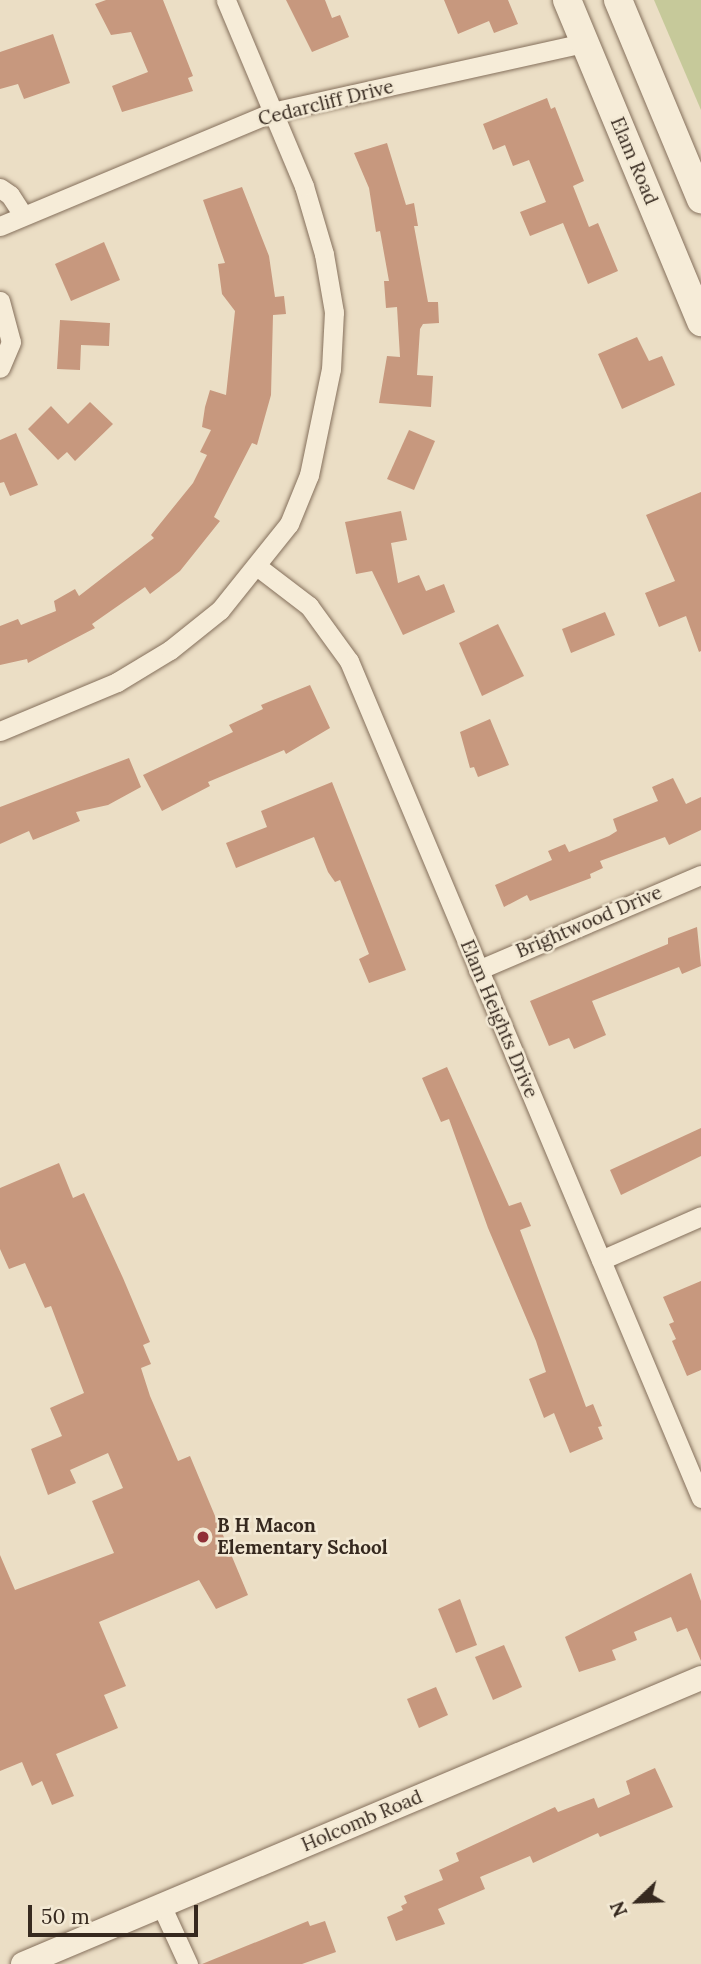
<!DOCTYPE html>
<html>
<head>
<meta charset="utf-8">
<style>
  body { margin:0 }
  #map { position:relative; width:701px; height:1964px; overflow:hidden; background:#ebdec5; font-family:Lora,serif }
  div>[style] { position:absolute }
  .green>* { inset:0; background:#c6c99a }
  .building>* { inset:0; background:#c7987e }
  .roads { filter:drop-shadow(0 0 2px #85705c) drop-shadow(0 0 2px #85705c) }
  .minor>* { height:19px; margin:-9.5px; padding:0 9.5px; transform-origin:9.5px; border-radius:9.5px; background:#f6ecd8 }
  .tertiary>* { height:24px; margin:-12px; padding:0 12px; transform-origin:12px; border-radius:12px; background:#f6ecd8 }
  .secondary>* { height:28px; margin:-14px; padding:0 14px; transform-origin:14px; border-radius:14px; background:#f6ecd8 }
  .dots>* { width:19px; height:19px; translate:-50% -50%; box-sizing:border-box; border:4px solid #f3e9d4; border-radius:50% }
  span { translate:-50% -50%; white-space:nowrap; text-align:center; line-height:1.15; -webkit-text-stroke:5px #f3e9d4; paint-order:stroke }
  .street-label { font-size:19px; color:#36291f }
  .poi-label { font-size:19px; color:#36291f; font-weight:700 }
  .left { translate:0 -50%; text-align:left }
  .north { position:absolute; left:603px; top:1866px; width:70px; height:70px; -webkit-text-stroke:5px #f3e9d4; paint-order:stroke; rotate:247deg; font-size:19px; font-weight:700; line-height:28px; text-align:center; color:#36291f }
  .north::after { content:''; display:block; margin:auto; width:24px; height:32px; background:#36291f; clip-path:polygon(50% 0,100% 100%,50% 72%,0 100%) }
  .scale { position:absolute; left:28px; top:1905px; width:170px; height:32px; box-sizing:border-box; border:4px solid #36291f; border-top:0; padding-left:9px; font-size:21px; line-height:24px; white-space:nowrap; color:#36291f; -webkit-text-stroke:5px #f3e9d4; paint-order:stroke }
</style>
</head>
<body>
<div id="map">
  <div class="green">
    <div style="clip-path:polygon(654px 0,701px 0,701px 110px)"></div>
  </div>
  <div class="building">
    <div style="clip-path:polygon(106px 0,163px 0,193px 76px,188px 78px,193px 91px,122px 112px,112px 86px,148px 72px,131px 32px,111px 35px,95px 4px)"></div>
    <div style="clip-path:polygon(286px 0,325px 0,332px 18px,340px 15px,349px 37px,312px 52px)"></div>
    <div style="clip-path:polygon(444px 0,508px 0,518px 24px,494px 33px,489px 21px,458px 34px)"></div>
    <div style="clip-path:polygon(53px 34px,70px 83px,24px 99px,18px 84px,0 89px,0 52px)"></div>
    <div style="clip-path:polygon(547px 98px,551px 109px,555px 107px,584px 181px,573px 186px,589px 227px,598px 223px,618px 271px,588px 284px,563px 223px,530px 236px,520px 212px,546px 202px,529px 160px,513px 166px,505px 145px,493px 150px,483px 124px)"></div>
    <div style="clip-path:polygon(387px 143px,406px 205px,414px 203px,418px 226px,414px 226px,428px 302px,438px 302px,439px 323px,423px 324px,420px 329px,417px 375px,433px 376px,431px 407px,379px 403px,387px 356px,400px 357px,397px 307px,386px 308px,384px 281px,389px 281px,380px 231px,376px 232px,369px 188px,354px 153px)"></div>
    <div style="clip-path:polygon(242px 187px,269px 256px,275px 297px,284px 296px,286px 314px,273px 315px,271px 395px,257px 445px,252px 443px,214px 517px,220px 521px,180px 571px,150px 594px,145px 587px,92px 624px,95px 628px,28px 663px,27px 659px,0 665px,0 626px,18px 619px,21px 625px,56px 611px,54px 601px,75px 589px,79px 596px,154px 538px,151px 535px,193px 483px,207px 455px,200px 452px,211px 430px,202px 427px,205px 407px,210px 390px,226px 395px,235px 311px,222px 294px,218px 264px,225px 263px,203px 200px)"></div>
    <div style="clip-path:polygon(104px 242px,120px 280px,71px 301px,55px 264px)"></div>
    <div style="clip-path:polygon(60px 320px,110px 323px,109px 346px,81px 345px,80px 370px,57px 369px)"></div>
    <div style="clip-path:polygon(637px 337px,649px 361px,662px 356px,675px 385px,622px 409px,598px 354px)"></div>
    <div style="clip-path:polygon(90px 402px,113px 424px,75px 461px,67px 452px,58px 460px,28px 429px,51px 406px,68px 424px)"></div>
    <div style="clip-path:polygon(409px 430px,435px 441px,414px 490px,387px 479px)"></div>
    <div style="clip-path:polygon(16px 433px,38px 485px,10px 496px,4px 482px,0 483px,0 440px)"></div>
    <div style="clip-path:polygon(701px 492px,701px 651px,699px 652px,686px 616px,659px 627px,645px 593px,675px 581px,646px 515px)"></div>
    <div style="clip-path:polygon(401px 511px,407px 540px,391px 543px,398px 583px,419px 575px,426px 591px,444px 584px,455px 612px,403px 635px,372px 571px,356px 574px,345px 522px)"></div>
    <div style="clip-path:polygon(605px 612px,615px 635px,571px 653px,562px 629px)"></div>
    <div style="clip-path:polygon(498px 624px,524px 676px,482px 696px,459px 643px)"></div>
    <div style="clip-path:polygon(310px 685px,330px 728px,286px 754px,284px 750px,208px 782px,210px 786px,162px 811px,143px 775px,233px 732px,229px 725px,263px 709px,261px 705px)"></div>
    <div style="clip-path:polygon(490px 719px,509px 765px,478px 777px,474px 767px,470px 768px,460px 732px)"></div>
    <div style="clip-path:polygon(129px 758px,141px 787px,108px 805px,76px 812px,80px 821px,33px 840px,29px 831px,0 844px,0 807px)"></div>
    <div style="clip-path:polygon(673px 778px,686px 804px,701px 797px,701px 830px,669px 845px,665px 837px,600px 861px,603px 868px,590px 874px,591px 878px,530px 901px,527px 895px,504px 907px,495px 885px,552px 860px,548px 851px,565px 844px,569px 852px,609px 836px,617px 831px,613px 819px,658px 801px,652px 787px)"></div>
    <div style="clip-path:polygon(332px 782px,406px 970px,369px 983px,359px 959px,369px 954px,340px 880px,335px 882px,328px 872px,314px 837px,236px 868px,226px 843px,267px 827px,261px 811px)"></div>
    <div style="clip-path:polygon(697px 927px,701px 966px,682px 974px,679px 967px,592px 1001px,606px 1035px,574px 1049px,569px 1038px,549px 1046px,530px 1001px,668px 944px,668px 938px)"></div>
    <div style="clip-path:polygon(447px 1067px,509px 1206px,521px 1202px,531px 1226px,520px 1230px,586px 1407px,593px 1404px,602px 1426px,598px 1427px,603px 1439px,570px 1453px,554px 1413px,544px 1418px,529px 1379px,546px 1372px,536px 1341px,488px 1228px,449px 1119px,441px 1122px,422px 1078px)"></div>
    <div style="clip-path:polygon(701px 1128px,701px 1156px,621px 1195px,610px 1170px)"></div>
    <div style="clip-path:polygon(59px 1163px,73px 1198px,84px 1193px,123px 1278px,150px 1342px,143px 1345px,151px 1364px,141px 1368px,150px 1396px,178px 1461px,190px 1456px,248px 1595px,216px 1609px,199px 1580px,99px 1622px,126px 1686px,104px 1695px,118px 1728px,56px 1754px,74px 1796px,52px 1805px,42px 1781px,32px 1786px,22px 1762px,0 1771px,0 1555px,15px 1590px,114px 1553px,92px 1501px,123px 1488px,108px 1453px,70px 1470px,76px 1483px,48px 1495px,31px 1449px,62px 1436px,50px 1408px,84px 1393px,51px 1306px,45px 1308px,25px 1263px,9px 1269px,0 1249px,0 1188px)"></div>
    <div style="clip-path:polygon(701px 1281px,701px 1370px,687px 1376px,672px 1341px,676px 1339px,669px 1324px,674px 1322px,663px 1297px)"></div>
    <div style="clip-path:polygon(691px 1573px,701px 1601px,701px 1661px,687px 1628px,677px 1632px,671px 1617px,634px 1632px,637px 1640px,612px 1650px,616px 1660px,579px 1672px,565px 1637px)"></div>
    <div style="clip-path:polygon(460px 1599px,477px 1645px,456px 1653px,438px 1609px)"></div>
    <div style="clip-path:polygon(504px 1645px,522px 1687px,493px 1700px,475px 1657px)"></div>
    <div style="clip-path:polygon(436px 1687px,448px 1715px,419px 1728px,407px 1699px)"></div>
    <div style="clip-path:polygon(655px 1768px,673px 1807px,600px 1837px,598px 1833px,533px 1863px,530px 1856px,480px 1877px,485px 1889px,438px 1909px,445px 1924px,396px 1941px,387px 1917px,403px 1910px,401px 1906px,407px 1903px,404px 1896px,443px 1880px,439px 1870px,459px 1861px,456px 1853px,555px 1807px,558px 1812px,594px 1798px,598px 1808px,630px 1794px,626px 1781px)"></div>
    <div style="clip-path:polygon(308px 1921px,310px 1926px,325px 1921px,336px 1952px,302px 1964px,202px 1964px)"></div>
  </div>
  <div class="roads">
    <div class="minor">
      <div style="left:0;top:188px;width:12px;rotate:35deg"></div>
      <div style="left:10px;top:195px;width:24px;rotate:57deg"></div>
      <div style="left:0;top:226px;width:295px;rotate:-22.7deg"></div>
      <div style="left:272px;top:112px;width:320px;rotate:-12.5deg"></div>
      <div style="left:0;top:301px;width:42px;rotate:75deg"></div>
      <div style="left:11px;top:342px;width:28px;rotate:113deg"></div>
      <div style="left:258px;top:567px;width:64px;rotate:37.4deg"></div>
      <div style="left:309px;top:606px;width:68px;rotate:54deg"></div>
      <div style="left:349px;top:661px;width:908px;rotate:67.19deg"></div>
      <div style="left:0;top:731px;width:127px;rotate:-22.7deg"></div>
      <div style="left:117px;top:682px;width:62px;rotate:-31.1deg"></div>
      <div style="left:170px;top:650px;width:64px;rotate:-38.7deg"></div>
      <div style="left:220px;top:610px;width:110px;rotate:-51.3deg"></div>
      <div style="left:289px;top:524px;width:53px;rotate:-67.8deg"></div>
      <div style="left:309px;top:475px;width:108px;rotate:-78.3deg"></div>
      <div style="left:331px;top:369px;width:57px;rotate:-87deg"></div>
      <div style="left:334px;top:312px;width:59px;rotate:-99.8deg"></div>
      <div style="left:324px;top:254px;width:71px;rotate:-106.4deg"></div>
      <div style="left:304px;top:186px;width:202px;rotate:-112.8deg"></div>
      <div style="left:478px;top:970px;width:242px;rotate:-23.1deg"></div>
      <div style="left:601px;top:1260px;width:109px;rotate:-23.7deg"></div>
      <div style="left:161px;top:1905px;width:65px;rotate:65.4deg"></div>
    </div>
    <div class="tertiary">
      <div style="left:23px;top:1964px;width:736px;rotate:-22.87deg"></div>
    </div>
    <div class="secondary">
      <div style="left:567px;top:0;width:349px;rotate:67.4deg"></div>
      <div style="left:618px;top:0;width:216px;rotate:67.4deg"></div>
    </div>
  </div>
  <div class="dots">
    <div style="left:203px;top:1537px;background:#903036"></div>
  </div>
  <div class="street-label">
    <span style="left:326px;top:103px;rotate:-14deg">Cedarcliff Drive</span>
    <span style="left:634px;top:161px;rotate:67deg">Elam Road</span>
    <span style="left:589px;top:922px;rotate:-23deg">Brightwood Drive</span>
    <span style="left:499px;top:1019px;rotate:67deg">Elam Heights Drive</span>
    <span style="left:362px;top:1821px;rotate:-23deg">Holcomb Road</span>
  </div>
  <div class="poi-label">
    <span class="left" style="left:217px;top:1537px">B H Macon<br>Elementary School</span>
  </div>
  <div class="north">N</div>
  <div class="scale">50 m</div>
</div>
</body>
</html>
